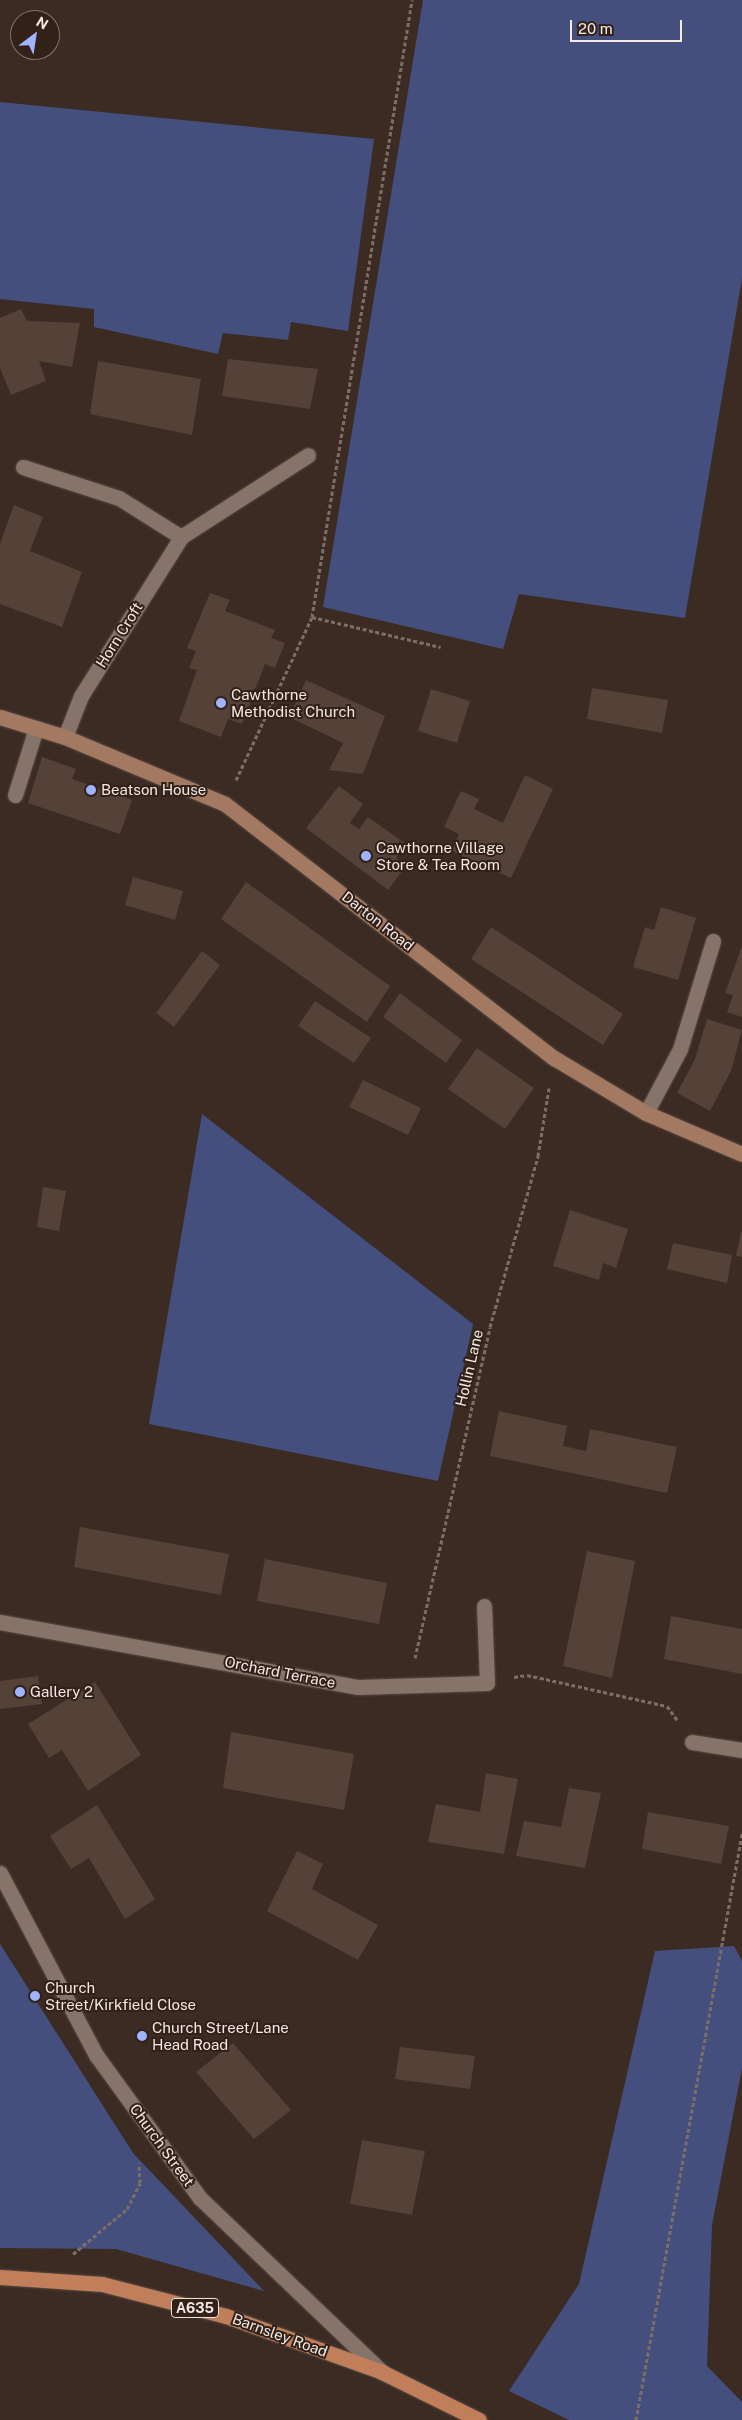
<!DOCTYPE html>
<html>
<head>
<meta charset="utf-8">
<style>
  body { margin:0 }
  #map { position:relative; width:742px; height:2420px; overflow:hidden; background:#3b2b23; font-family:"Public Sans",sans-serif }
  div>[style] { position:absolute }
  .green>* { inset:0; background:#444f7d }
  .building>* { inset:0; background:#544239 }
  .path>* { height:3px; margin-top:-1.5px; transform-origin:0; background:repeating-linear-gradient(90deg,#7c6e67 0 4px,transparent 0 6.5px) }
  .roads { filter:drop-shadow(0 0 1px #584a43) drop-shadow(0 0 1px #584a43) }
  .lane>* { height:15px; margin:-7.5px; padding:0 7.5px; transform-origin:7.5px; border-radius:7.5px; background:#867369 }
  .street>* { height:15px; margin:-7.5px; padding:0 7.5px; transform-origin:7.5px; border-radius:7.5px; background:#867369 }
  .secondary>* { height:15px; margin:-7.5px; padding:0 7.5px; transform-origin:7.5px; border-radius:7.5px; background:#a47962 }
  .primary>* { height:15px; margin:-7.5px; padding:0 7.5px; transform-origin:7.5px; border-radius:7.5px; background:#c17e5a }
  .dots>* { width:14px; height:14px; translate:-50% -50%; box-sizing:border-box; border:2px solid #312119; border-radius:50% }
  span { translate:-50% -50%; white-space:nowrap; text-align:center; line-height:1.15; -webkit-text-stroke:4px #312119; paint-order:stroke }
  .shield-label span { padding:1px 4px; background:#312119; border:1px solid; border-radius:4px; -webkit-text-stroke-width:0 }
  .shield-label { font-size:14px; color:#f3e8e3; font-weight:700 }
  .street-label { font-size:15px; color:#f3e8e3 }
  .poi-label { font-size:15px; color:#f3e8e3 }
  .left { translate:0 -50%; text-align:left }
  .north { position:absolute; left:10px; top:10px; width:50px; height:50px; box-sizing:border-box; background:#312119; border:1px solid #7f716a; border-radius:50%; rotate:31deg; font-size:14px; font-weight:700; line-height:20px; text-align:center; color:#f3e8e3 }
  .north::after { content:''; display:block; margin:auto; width:18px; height:22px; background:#a0b3fd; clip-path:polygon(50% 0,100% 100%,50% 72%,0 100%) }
  .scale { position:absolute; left:570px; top:20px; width:112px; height:22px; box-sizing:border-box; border:2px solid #f3e8e3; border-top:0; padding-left:6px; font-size:15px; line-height:18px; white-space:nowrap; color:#f3e8e3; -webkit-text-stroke:4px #312119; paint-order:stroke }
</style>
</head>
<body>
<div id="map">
  <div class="green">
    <div style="clip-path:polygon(423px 0,742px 0,742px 278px,685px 618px,519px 594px,503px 649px,323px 607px)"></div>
    <div style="clip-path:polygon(0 102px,374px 139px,348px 331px,291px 322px,288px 340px,223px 333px,218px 354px,94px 327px,94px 309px,0 299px)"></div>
    <div style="clip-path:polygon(202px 1114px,473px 1324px,438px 1481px,149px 1424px)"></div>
    <div style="clip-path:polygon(0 1944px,133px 2153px,264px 2291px,116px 2249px,0 2248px)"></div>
    <div style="clip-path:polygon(734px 1946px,742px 1961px,742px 2068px,712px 2225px,707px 2366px,742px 2402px,742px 2420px,569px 2420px,509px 2391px,579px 2284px,655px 1951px)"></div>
  </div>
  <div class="building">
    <div style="clip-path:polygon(21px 309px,27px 321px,80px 323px,72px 367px,39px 361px,46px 381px,11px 395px,0 368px,0 318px)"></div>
    <div style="clip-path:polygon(228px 359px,318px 369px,310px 409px,222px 396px)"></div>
    <div style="clip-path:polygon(98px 361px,201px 379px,192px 435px,90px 414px)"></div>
    <div style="clip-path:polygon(14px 505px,43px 517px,30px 551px,82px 572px,62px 627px,0 604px,0 544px)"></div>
    <div style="clip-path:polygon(210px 593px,230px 600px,225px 611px,275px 630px,271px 638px,285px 643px,275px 668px,265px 664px,242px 724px,228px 719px,221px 737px,179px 721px,197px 670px,189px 668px,196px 651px,187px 648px)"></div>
    <div style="clip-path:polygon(306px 680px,385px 716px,363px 774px,329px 770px,343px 743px,289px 717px)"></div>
    <div style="clip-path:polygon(592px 688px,668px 700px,662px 733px,587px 719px)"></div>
    <div style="clip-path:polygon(431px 689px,470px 701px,457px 743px,418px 731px)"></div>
    <div style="clip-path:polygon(42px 757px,76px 769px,72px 779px,132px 800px,120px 834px,28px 803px)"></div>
    <div style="clip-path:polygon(525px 775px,553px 789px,511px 878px,452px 851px,459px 834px,444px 827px,461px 791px,479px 799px,474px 809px,503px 823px)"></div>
    <div style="clip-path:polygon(339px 786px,363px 804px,350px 823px,359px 829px,368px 817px,406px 844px,396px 858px,406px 866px,388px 890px,306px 828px)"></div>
    <div style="clip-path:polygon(133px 877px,183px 891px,175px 920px,125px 905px)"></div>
    <div style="clip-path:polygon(246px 882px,390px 986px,367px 1022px,221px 919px)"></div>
    <div style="clip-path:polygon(661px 907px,696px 918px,678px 980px,633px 967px,645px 927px,654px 930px)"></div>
    <div style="clip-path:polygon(491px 927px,623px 1014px,603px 1045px,471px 959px)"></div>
    <div style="clip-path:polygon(742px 946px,742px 1017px,727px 1012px,733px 995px,725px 993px)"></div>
    <div style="clip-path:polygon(202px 951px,220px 965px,174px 1027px,156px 1013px)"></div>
    <div style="clip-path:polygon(400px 993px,462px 1040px,446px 1063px,383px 1017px)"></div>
    <div style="clip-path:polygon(315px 1001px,371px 1038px,354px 1063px,298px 1026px)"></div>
    <div style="clip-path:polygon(707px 1019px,742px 1030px,731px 1071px,710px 1111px,677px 1093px,695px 1059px)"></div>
    <div style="clip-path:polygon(477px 1048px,534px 1088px,505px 1129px,448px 1089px)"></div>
    <div style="clip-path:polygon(363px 1080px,421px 1108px,408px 1135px,349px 1107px)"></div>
    <div style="clip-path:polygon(43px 1187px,66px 1191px,59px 1231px,37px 1227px)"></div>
    <div style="clip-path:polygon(570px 1210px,628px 1229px,616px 1268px,603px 1263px,599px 1280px,553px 1266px)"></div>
    <div style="clip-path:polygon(741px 1232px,742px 1232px,742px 1257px,736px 1256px)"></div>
    <div style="clip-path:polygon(673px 1243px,732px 1255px,727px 1283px,667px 1269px)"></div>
    <div style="clip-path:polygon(499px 1411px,567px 1426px,563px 1446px,586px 1451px,590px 1429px,677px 1447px,667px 1493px,490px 1456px)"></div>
    <div style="clip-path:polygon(80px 1527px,229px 1554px,221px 1595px,74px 1567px)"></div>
    <div style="clip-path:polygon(587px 1551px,635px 1561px,612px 1678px,563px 1666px)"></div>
    <div style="clip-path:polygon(265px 1559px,387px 1583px,379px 1624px,257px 1601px)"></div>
    <div style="clip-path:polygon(671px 1616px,742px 1629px,742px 1674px,664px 1659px)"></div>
    <div style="clip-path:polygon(38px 1676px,42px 1704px,0 1709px,0 1681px)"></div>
    <div style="clip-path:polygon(95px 1682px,141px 1755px,88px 1791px,62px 1750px,49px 1758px,28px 1724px)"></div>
    <div style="clip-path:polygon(231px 1732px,354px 1754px,344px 1810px,223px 1788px)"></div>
    <div style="clip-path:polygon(486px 1773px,518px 1779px,504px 1854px,428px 1842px,436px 1804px,480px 1812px)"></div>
    <div style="clip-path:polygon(569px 1788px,601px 1793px,585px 1868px,516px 1856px,524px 1821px,561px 1827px)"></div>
    <div style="clip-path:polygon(97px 1805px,155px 1899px,125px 1919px,89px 1858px,71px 1869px,50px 1836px)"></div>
    <div style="clip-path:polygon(648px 1812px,729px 1826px,721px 1864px,642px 1849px)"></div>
    <div style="clip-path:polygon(297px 1851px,323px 1864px,312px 1889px,378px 1925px,358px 1960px,267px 1911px)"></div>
    <div style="clip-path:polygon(233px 2043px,291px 2110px,254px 2139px,196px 2072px)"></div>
    <div style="clip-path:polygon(400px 2047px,475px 2056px,470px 2089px,395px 2079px)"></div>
    <div style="clip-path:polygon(362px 2140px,425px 2151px,412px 2215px,350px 2204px)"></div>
  </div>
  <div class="path">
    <div style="left:312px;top:617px;width:132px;rotate:13.1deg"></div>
    <div style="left:236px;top:780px;width:180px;rotate:-65deg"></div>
    <div style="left:312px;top:617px;width:625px;rotate:-80.79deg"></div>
    <div style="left:415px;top:1658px;width:339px;rotate:-77.2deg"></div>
    <div style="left:490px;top:1327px;width:178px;rotate:-74.3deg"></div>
    <div style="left:538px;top:1156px;width:69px;rotate:-80.8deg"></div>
    <div style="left:514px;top:1677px;width:13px;rotate:-9deg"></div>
    <div style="left:527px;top:1675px;width:143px;rotate:12.5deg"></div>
    <div style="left:667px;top:1706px;width:17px;rotate:54deg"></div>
    <div style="left:73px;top:2254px;width:70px;rotate:-39.8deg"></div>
    <div style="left:127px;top:2209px;width:29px;rotate:-63deg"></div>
    <div style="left:140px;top:2183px;width:20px;rotate:-93deg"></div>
    <div style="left:636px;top:2420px;width:596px;rotate:-79.75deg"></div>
  </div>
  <div class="roads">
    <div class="lane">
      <div style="left:15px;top:795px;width:70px;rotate:-72.6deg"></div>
    </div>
    <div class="street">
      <div style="left:23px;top:467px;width:101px;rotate:17.9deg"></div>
      <div style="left:119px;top:498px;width:73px;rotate:32.2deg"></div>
      <div style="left:65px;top:737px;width:44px;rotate:-68.7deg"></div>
      <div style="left:81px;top:696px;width:188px;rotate:-57.8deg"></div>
      <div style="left:181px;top:537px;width:151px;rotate:-32.8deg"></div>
      <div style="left:646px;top:1113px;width:72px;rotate:-62deg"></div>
      <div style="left:680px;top:1049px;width:113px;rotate:-73deg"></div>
      <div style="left:0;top:1622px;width:364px;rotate:10.3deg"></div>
      <div style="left:358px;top:1687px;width:129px;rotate:-1.8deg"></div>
      <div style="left:487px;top:1683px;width:77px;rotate:-92.2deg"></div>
      <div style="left:692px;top:1742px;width:51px;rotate:9.1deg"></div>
      <div style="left:0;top:1873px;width:206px;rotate:62.2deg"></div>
      <div style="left:96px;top:2055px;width:177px;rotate:54deg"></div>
      <div style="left:200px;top:2198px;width:252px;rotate:43.7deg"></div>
    </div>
    <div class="secondary">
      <div style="left:0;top:717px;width:68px;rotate:17.1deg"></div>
      <div style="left:65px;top:737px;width:173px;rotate:22.7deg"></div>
      <div style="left:225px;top:804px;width:416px;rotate:37.7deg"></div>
      <div style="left:554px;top:1058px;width:107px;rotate:30.9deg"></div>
      <div style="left:646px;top:1113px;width:104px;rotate:23.1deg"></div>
    </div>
    <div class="primary">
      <div style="left:0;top:2277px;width:102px;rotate:3.9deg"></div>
      <div style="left:102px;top:2284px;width:128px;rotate:14.5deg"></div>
      <div style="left:226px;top:2316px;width:166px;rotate:19.7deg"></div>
      <div style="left:382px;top:2372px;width:108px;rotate:26.3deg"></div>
    </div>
  </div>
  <div class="dots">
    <div style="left:221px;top:703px;background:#a0b3fd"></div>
    <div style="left:91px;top:790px;background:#a0b3fd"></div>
    <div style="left:366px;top:856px;background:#a0b3fd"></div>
    <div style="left:20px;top:1692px;background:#a0b3fd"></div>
    <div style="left:35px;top:1996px;background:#a0b3fd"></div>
    <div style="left:142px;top:2036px;background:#a0b3fd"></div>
  </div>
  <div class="shield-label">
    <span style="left:195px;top:2308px">A635</span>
  </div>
  <div class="street-label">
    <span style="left:119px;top:635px;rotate:-58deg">Horn Croft</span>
    <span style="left:378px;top:921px;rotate:38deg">Darton Road</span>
    <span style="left:469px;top:1368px;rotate:-77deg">Hollin Lane</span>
    <span style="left:280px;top:1672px;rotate:11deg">Orchard Terrace</span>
    <span style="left:162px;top:2145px;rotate:54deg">Church Street</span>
    <span style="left:280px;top:2335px;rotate:20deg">Barnsley Road</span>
  </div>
  <div class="poi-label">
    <span class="left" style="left:231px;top:703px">Cawthorne<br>Methodist Church</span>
    <span class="left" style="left:101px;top:790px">Beatson House</span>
    <span class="left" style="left:376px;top:856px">Cawthorne Village<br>Store &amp; Tea Room</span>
    <span class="left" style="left:30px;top:1692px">Gallery 2</span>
    <span class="left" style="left:45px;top:1996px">Church<br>Street/Kirkfield Close</span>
    <span class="left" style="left:152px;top:2036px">Church Street/Lane<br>Head Road</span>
  </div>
  <div class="north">N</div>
  <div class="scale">20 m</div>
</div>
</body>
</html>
